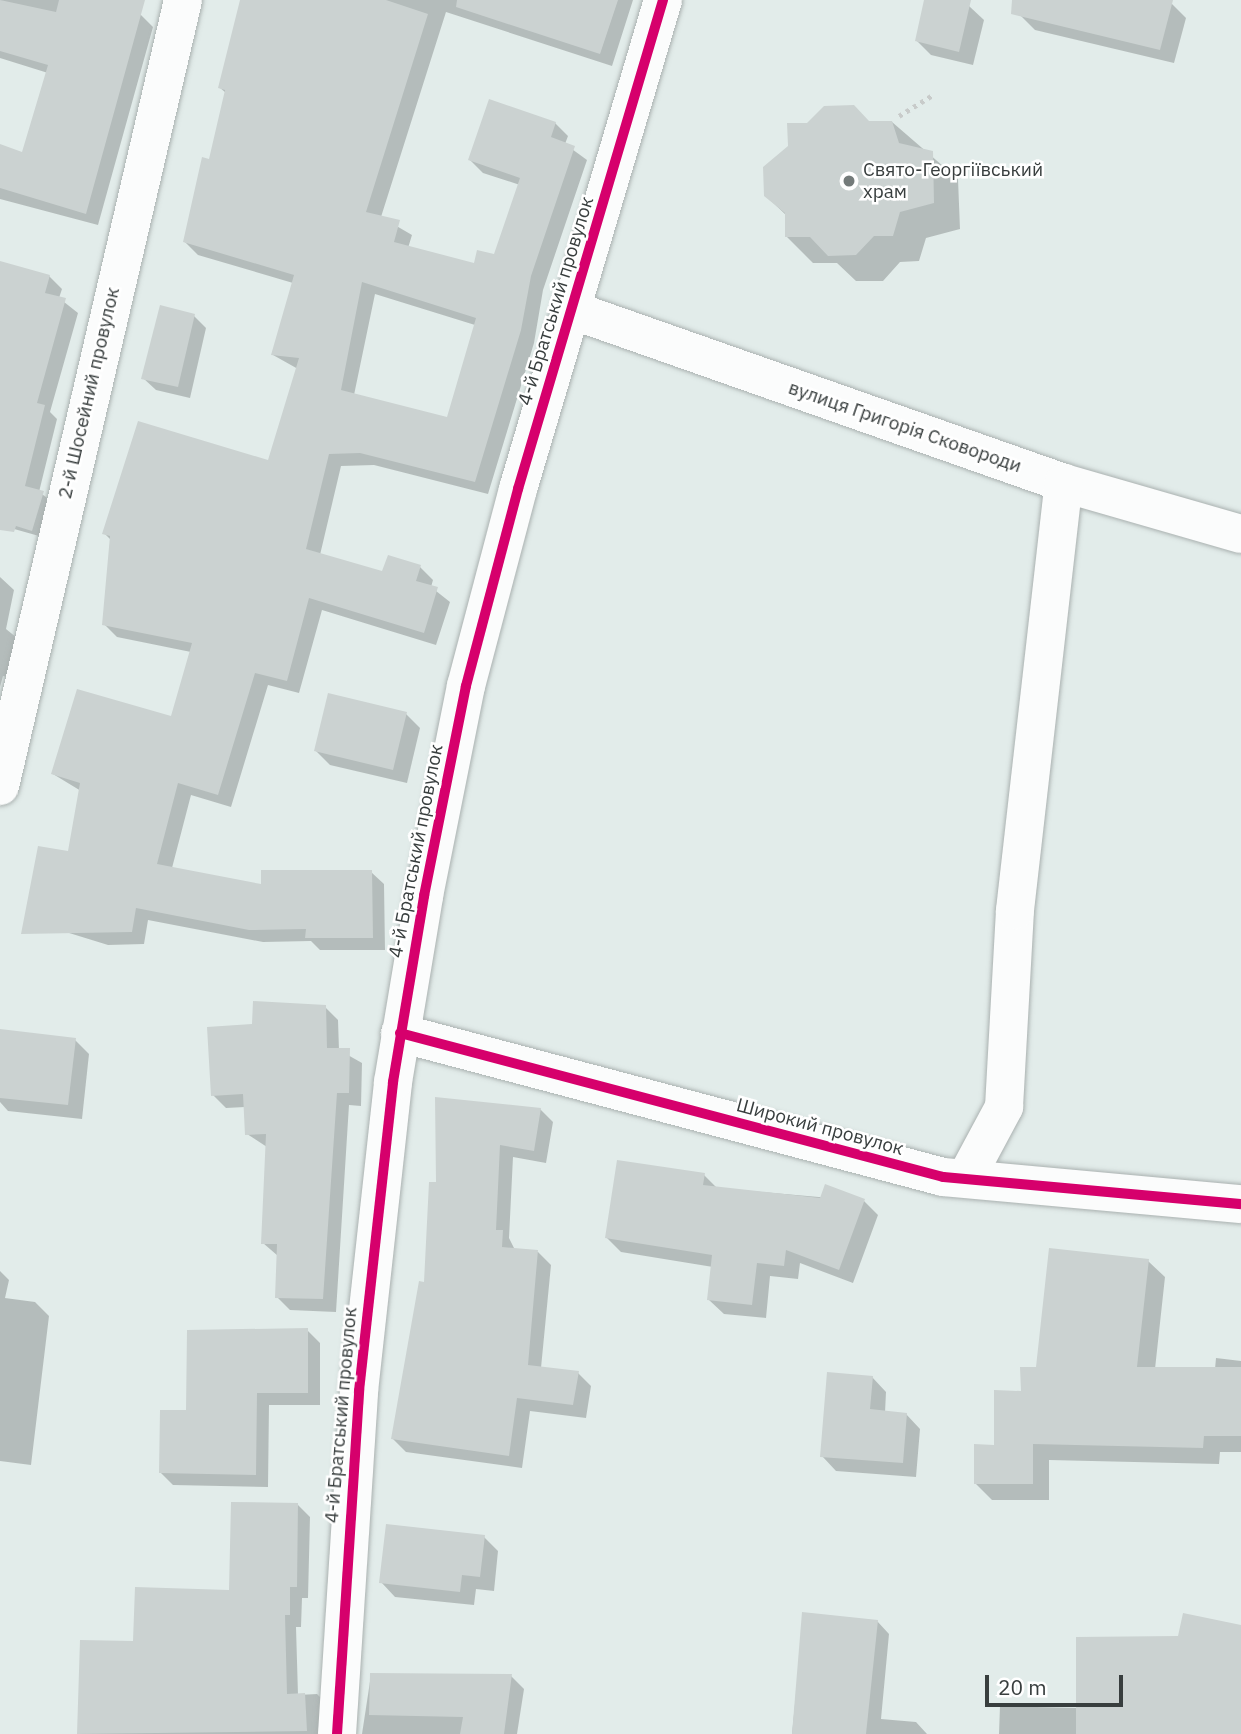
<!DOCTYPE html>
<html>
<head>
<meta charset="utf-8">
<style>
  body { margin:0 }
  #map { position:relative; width:1241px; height:1734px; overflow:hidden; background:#e2ecea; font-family:"IBM Plex Sans",sans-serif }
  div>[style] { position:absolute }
  .shadow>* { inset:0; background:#0003 }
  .building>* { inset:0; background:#cbd2d1 }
  .path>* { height:4.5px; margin-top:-2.25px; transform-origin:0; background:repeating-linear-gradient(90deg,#c8cbca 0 3.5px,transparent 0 8.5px) }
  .roads { filter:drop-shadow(0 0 2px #aab1b0) drop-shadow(0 0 2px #aab1b0) }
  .minor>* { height:38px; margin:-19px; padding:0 19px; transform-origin:19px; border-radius:19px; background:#fbfcfc }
  .cycleway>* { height:10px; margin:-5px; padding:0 5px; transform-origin:5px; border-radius:5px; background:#d6006c }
  .dots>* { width:19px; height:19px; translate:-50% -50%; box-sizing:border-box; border:4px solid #fff; border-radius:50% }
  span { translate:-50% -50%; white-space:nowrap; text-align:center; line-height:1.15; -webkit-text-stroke:5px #fff; paint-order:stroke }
  .poi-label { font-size:19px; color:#383e3e }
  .left { translate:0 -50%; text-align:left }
  .street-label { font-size:19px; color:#383e3e }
  .scale { position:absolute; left:985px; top:1675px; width:138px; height:32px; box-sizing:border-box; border:4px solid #383e3e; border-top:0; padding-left:9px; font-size:21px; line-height:24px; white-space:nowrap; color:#383e3e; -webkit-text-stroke:5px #fff; paint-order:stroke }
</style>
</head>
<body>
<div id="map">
  <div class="shadow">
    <div style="clip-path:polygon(0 0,93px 0,140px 14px,153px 27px,98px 225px,0 199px,0 146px,23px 155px,48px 73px,0 58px)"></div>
    <div style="clip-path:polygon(evenodd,242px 0,633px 0,612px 66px,446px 12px,381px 217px,412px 235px,408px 248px,475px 265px,495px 256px,520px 185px,483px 173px,470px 160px,555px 123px,568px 136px,565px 144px,587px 160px,543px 290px,534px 343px,488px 494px,374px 465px,341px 466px,320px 555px,383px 574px,420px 567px,433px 580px,431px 587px,450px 602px,436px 645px,322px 610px,299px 693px,268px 685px,231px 807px,191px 795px,172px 868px,263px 886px,371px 872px,384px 884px,385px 950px,320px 950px,311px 941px,263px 942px,148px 920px,144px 944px,108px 945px,40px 924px,69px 853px,81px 791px,53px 774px,172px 718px,191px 652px,117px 637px,104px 624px,111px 540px,104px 533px,269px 462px,298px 369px,273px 355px,293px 283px,198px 255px,185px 242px,211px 161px,226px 93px,219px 87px,242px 0,375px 294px,475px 325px,449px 420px,354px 395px,375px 294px)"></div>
    <div style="clip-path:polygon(926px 0,969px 6px,984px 20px,973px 65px,931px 55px,917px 41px)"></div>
    <div style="clip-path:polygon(1025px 0,1155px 0,1172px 4px,1186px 18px,1174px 63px,1035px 30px,1021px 16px)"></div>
    <div style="clip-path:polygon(892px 122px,958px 179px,960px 229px,926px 238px,919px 261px,900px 262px,883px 281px,856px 281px,837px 263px,813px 263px,787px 237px,787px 216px,766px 196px,869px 123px)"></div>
    <div style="clip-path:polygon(49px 276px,62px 289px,59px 298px,78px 313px,50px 412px,57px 419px,39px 492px,50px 500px,39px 536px,0 525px,0 286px)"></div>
    <div style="clip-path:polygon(194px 316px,206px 328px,190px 398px,156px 390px,143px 378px)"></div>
    <div style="clip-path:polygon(0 577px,14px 590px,6px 629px,22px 642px,13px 678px,3px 676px,0 687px)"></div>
    <div style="clip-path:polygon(406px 714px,420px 728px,407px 783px,330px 765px,316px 751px)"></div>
    <div style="clip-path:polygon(325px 1007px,338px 1020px,339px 1050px,362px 1063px,361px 1106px,349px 1105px,336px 1312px,290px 1310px,277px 1297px,278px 1256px,263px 1243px,267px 1147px,247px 1134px,245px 1107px,226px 1108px,213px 1095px,253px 1026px)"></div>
    <div style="clip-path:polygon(75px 1040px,89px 1054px,82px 1119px,8px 1111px,0 1102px,0 1041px)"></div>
    <div style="clip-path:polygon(540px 1109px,553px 1122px,546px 1163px,513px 1157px,509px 1238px,515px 1250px,538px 1252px,551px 1265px,541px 1368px,578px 1373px,591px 1386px,586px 1418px,530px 1411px,522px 1468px,406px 1452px,393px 1439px,426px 1284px,438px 1184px)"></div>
    <div style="clip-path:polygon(704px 1175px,717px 1188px,864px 1201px,878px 1215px,853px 1283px,800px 1263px,798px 1279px,770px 1276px,766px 1318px,724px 1314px,709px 1300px,713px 1267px,621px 1252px,607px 1238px)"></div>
    <div style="clip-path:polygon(1148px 1261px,1165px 1277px,1155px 1369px,1215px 1369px,1216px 1358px,1241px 1361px,1241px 1452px,1220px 1452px,1219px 1464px,1049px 1460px,1049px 1500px,992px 1500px,976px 1484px,1037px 1369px)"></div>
    <div style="clip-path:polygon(0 1271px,9px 1280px,5px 1298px,35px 1302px,49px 1316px,31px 1465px,0 1461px)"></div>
    <div style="clip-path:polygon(307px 1330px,320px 1343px,320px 1405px,269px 1405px,268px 1487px,173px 1485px,160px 1472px,188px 1412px)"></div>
    <div style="clip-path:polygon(872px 1377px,886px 1392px,885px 1413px,906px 1414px,920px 1429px,916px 1477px,836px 1471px,822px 1456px)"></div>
    <div style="clip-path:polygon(298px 1505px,310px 1517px,308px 1598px,302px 1598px,301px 1627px,296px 1627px,298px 1695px,317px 1694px,329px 1706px,328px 1734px,79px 1734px,82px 1641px,134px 1643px,231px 1591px)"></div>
    <div style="clip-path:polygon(484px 1537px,498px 1551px,494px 1591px,476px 1589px,474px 1605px,395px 1597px,381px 1582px)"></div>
    <div style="clip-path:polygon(804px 1614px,877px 1621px,889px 1634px,881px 1719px,916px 1722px,927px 1734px,792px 1734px)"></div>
    <div style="clip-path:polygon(1241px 1627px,1241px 1734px,999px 1734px,1000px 1706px,1078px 1708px,1180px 1638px)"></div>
    <div style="clip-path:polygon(371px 1675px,511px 1676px,524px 1689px,517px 1734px,362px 1734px)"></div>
  </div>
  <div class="building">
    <div style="clip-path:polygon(0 0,56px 12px,59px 0,145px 0,86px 214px,0 188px,0 144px,22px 152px,48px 65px,0 51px)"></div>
    <div style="clip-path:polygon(evenodd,240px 0,386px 0,428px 14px,366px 212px,400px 220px,394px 242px,474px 263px,477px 250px,494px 254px,520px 178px,468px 160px,489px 99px,556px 122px,551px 137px,575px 146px,531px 276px,521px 330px,475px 482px,360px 453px,329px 454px,306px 549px,382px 571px,388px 555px,421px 565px,416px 581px,438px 587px,424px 633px,309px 598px,287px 681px,255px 673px,218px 795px,178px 783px,157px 864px,261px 884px,261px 870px,372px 870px,373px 938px,305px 938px,306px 929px,249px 930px,136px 908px,132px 932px,21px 934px,38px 846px,68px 851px,80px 783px,51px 774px,77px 689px,171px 716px,192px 643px,102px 625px,110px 536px,102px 534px,138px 421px,268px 460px,299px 358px,271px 355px,294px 275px,183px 242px,202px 157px,209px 159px,225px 90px,218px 88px,240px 0,362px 282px,476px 318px,447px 417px,341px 390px,362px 282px)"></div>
    <div style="clip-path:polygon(457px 0,618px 0,600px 54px,456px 7px)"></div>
    <div style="clip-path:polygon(924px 0,971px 0,959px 52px,915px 41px)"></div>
    <div style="clip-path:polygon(1012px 0,1173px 0,1160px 50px,1011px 14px)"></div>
    <div style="clip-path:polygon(854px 105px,869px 121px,892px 121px,899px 143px,933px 151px,934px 203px,900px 212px,893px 236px,874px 236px,856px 255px,828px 256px,810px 237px,785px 237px,785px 213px,764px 196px,763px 167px,788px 146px,787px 123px,807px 123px,824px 106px)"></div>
    <div style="clip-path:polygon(0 261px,50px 275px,45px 293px,66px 298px,37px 403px,45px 405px,25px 486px,44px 491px,32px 531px,16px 526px,14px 532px,0 530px)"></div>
    <div style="clip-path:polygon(160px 305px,195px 314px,178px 387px,141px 379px)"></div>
    <div style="clip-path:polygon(328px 693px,407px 712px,393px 770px,314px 751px)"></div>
    <div style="clip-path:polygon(253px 1001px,326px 1005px,327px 1048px,350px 1048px,349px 1093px,337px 1093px,323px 1299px,275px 1298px,277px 1244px,261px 1244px,266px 1134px,245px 1135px,243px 1094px,211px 1096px,207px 1027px,252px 1024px)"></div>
    <div style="clip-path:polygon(0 1029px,76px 1038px,68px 1105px,0 1098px)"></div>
    <div style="clip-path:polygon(435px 1097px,541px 1108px,534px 1151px,500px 1145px,496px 1230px,503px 1230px,502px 1247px,538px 1250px,528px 1365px,579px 1371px,573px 1405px,517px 1398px,509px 1456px,391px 1439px,419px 1281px,424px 1282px,429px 1182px,436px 1182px)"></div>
    <div style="clip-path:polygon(617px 1160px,705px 1173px,703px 1185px,820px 1198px,825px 1184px,865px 1199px,839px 1270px,786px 1250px,784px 1266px,757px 1263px,752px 1305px,707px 1300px,712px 1255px,605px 1238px)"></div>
    <div style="clip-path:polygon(1049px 1248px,1149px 1259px,1137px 1367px,1241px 1367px,1241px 1436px,1204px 1436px,1203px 1448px,1033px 1444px,1033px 1484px,974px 1484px,974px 1444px,994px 1445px,994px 1390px,1021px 1391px,1020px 1367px,1036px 1367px)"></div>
    <div style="clip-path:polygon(308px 1328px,308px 1393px,257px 1393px,256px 1475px,159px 1473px,160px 1410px,186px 1410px,187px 1330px)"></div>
    <div style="clip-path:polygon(827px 1372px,873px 1376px,870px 1409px,907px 1413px,903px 1463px,820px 1457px)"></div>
    <div style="clip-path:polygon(231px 1502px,298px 1503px,297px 1587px,290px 1587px,290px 1615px,285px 1615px,287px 1694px,305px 1693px,307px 1731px,77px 1734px,80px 1640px,133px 1641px,135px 1587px,229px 1590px)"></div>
    <div style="clip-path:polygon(386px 1524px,485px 1535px,480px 1577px,462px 1575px,460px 1592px,379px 1583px)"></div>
    <div style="clip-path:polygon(802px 1612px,878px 1620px,866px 1734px,792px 1734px)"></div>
    <div style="clip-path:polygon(1183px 1613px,1241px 1625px,1241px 1734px,1076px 1734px,1076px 1637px,1178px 1636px)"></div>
    <div style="clip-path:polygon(370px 1673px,512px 1674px,504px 1734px,460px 1734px,463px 1717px,369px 1715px)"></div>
  </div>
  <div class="path">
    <div style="left:899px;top:116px;width:38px;rotate:-32deg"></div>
  </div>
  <div class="roads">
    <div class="minor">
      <div style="left:572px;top:310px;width:522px;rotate:19.37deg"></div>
      <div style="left:1064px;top:483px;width:184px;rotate:16.1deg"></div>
      <div style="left:0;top:786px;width:807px;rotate:-76.89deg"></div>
      <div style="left:400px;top:1033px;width:562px;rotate:14.85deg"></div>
      <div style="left:943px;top:1177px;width:299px;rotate:5.2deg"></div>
      <div style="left:966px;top:1178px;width:81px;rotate:-61.8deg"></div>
      <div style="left:1004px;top:1107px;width:197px;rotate:-86.8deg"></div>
      <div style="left:1015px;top:910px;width:430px;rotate:-83.5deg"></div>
      <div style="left:337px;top:1734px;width:344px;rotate:-86.3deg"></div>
      <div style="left:359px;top:1391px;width:311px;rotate:-83.7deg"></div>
      <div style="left:393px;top:1082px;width:189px;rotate:-80.5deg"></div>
      <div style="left:424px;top:896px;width:214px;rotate:-78.7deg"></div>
      <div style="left:466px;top:686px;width:204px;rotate:-75.2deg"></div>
      <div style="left:518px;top:489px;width:510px;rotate:-73.48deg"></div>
    </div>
  </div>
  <div class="cycleway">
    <div style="left:400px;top:1033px;width:562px;rotate:14.85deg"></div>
    <div style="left:943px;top:1177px;width:299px;rotate:5.2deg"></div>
    <div style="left:337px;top:1734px;width:344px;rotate:-86.3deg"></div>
    <div style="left:359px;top:1391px;width:311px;rotate:-83.7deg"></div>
    <div style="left:393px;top:1082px;width:189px;rotate:-80.5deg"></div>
    <div style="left:424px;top:896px;width:214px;rotate:-78.7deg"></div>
    <div style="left:466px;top:686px;width:204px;rotate:-75.2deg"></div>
    <div style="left:518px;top:489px;width:510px;rotate:-73.48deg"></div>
  </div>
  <div class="dots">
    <div style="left:849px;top:181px;background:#747b7a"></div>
  </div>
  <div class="poi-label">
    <span class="left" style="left:863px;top:181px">Свято-Георгіївський<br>храм</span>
  </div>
  <div class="street-label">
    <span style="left:556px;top:301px;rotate:-73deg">4-й Братський провулок</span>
    <span style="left:89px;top:393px;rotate:-77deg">2-й Шосейний провулок</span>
    <span style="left:905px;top:427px;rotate:19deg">вулиця Григорія Сковороди</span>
    <span style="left:416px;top:851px;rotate:-79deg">4-й Братський провулок</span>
    <span style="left:820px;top:1127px;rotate:15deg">Широкий провулок</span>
    <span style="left:341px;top:1415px;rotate:-85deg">4-й Братський провулок</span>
  </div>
  <div class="scale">20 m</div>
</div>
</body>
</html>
